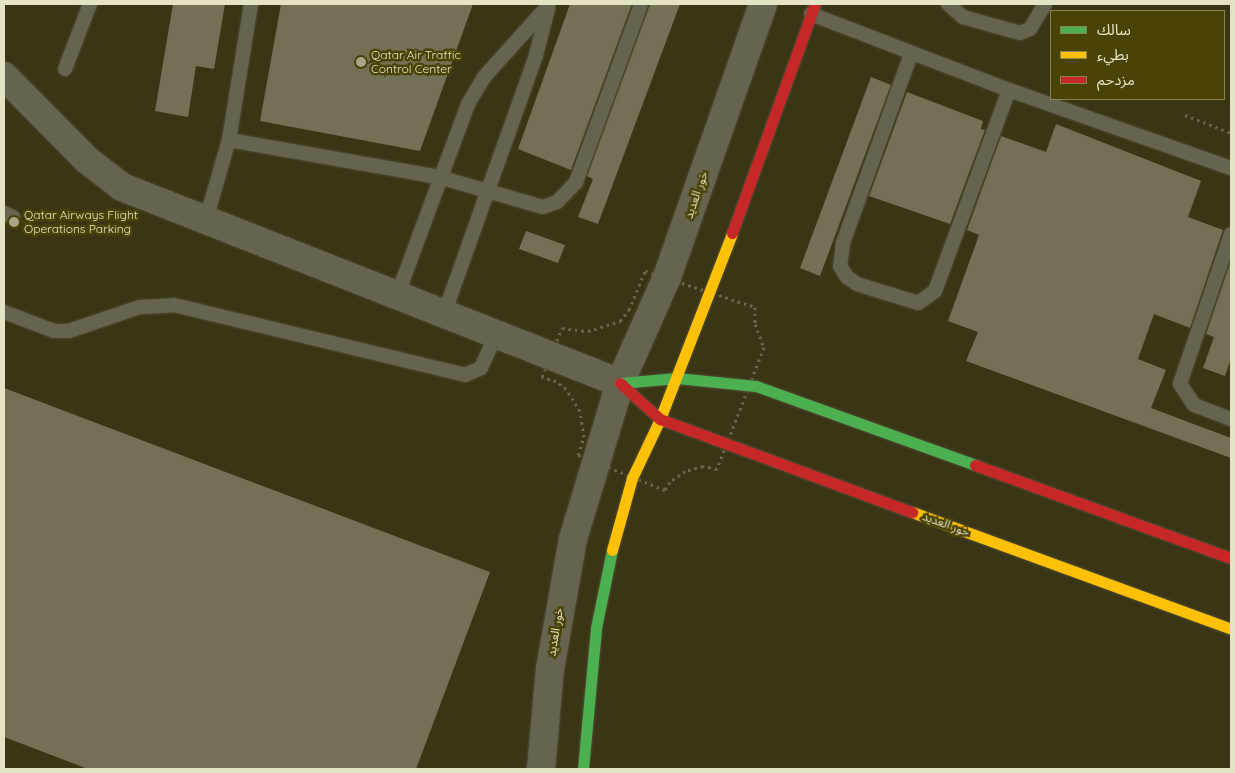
<!DOCTYPE html>
<html>
<head>
<meta charset="utf-8">
<style>
  body { margin:0 }
  #map { position:relative; width:1235px; height:773px; overflow:hidden; background:#3a3615; font-family:Quicksand,"Noto Sans Arabic",sans-serif }
  div>[style] { position:absolute }
  .building>* { inset:0; background:#737056 }
  .path>* { height:3px; margin-top:-1.5px; transform-origin:0; background:repeating-linear-gradient(90deg,#686651 0 2.5px,transparent 0 6.5px) }
  .roads { filter:drop-shadow(0 0 1px #504d36) drop-shadow(0 0 1px #504d36) }
  .lane>* { height:14px; margin:-7px; padding:0 7px; transform-origin:7px; border-radius:7px; background:#66644f }
  .street>* { height:28px; margin:-14px; padding:0 14px; transform-origin:14px; border-radius:14px; background:#66644f }
  .fast>* { height:11px; margin:-5.5px; padding:0 5.5px; transform-origin:5.5px; border-radius:5.5px; background:#4caf50 }
  .slow>* { height:11px; margin:-5.5px; padding:0 5.5px; transform-origin:5.5px; border-radius:5.5px; background:#ffc107 }
  .jam>* { height:11px; margin:-5.5px; padding:0 5.5px; transform-origin:5.5px; border-radius:5.5px; background:#c62828 }
  .dots>* { width:14px; height:14px; translate:-50% -50%; box-sizing:border-box; border:2px solid #494306; border-radius:50% }
  span { translate:-50% -50%; white-space:nowrap; text-align:center; line-height:1.15; -webkit-text-stroke:5px #494306; paint-order:stroke }
  .poi-label { font-size:12px; color:#e5e3c6 }
  .left { translate:0 -50%; text-align:left }
  .street-label { font-size:12px; color:#e5e3c6 }
  .frame { position:absolute; inset:0; border:5px solid #e5e3c6; pointer-events:none }
  .legend { position:absolute; left:1050px; top:10px; width:175px; height:90px; box-sizing:border-box; background:#494306; border:1px solid #878353; margin:0; padding:6px 9px; list-style:none; font-size:15px; color:#e5e3c6 }
  .legend li { display:flex; align-items:center; gap:10px; height:25px }
  .legend b { width:25px; border:1px solid #878353 }
</style>
</head>
<body>
<div id="map">
  <div class="building">
    <div style="clip-path:polygon(173px 4px,225px 4px,214px 69px,196px 66px,188px 117px,155px 111px)"></div>
    <div style="clip-path:polygon(281px 4px,473px 4px,420px 151px,260px 121px)"></div>
    <div style="clip-path:polygon(570px 4px,632px 4px,571px 170px,518px 149px)"></div>
    <div style="clip-path:polygon(650px 4px,680px 4px,598px 224px,578px 217px,593px 179px,587px 176px)"></div>
    <div style="clip-path:polygon(871px 77px,891px 85px,820px 276px,800px 268px)"></div>
    <div style="clip-path:polygon(907px 92px,983px 121px,981px 129px,985px 130px,950px 224px,869px 196px)"></div>
    <div style="clip-path:polygon(1056px 124px,1201px 181px,1188px 217px,1223px 230px,1190px 328px,1154px 314px,1138px 359px,1166px 370px,1151px 408px,1231px 438px,1231px 458px,966px 361px,978px 332px,948px 321px,979px 235px,967px 230px,1001px 136px,1046px 152px)"></div>
    <div style="clip-path:polygon(526px 231px,565px 245px,558px 263px,519px 249px)"></div>
    <div style="clip-path:polygon(1231px 260px,1231px 358px,1225px 376px,1203px 368px,1214px 337px,1206px 334px)"></div>
    <div style="clip-path:polygon(4px 388px,490px 572px,416px 769px,88px 769px,4px 737px)"></div>
  </div>
  <div class="path">
    <div style="left:1185px;top:115px;width:49px;rotate:21.4deg"></div>
    <div style="left:645px;top:271px;width:116px;rotate:18.1deg"></div>
    <div style="left:755px;top:307px;width:17px;rotate:90deg"></div>
    <div style="left:755px;top:324px;width:25px;rotate:69deg"></div>
    <div style="left:764px;top:347px;width:131px;rotate:111.1deg"></div>
    <div style="left:717px;top:469px;width:14px;rotate:-168deg"></div>
    <div style="left:703px;top:466px;width:19px;rotate:164deg"></div>
    <div style="left:685px;top:471px;width:19px;rotate:144deg"></div>
    <div style="left:670px;top:482px;width:9px;rotate:122deg"></div>
    <div style="left:665px;top:490px;width:94px;rotate:-158.1deg"></div>
    <div style="left:578px;top:455px;width:19px;rotate:-72deg"></div>
    <div style="left:584px;top:437px;width:26px;rotate:-99deg"></div>
    <div style="left:580px;top:411px;width:26px;rotate:-122deg"></div>
    <div style="left:566px;top:389px;width:13px;rotate:-141deg"></div>
    <div style="left:556px;top:381px;width:15px;rotate:-164deg"></div>
    <div style="left:542px;top:377px;width:53px;rotate:-67.8deg"></div>
    <div style="left:562px;top:328px;width:26px;rotate:7deg"></div>
    <div style="left:588px;top:331px;width:34px;rotate:-17deg"></div>
    <div style="left:620px;top:321px;width:14px;rotate:-51deg"></div>
    <div style="left:629px;top:310px;width:42px;rotate:-67.7deg"></div>
  </div>
  <div class="roads">
    <div class="lane">
      <div style="left:948px;top:4px;width:20px;rotate:41deg"></div>
      <div style="left:963px;top:17px;width:59px;rotate:15.7deg"></div>
      <div style="left:1020px;top:33px;width:11px;rotate:-22deg"></div>
      <div style="left:1030px;top:29px;width:29px;rotate:-59deg"></div>
      <div style="left:811px;top:14px;width:212px;rotate:21deg"></div>
      <div style="left:1009px;top:90px;width:235px;rotate:19.4deg"></div>
      <div style="left:911px;top:54px;width:201px;rotate:109.8deg"></div>
      <div style="left:843px;top:243px;width:23px;rotate:97deg"></div>
      <div style="left:840px;top:266px;width:13px;rotate:58deg"></div>
      <div style="left:847px;top:277px;width:12px;rotate:35deg"></div>
      <div style="left:857px;top:284px;width:64px;rotate:17.3deg"></div>
      <div style="left:918px;top:303px;width:21px;rotate:-35deg"></div>
      <div style="left:935px;top:291px;width:214px;rotate:-69.8deg"></div>
      <div style="left:65px;top:69px;width:70px;rotate:-69deg"></div>
      <div style="left:229px;top:140px;width:213px;rotate:10deg"></div>
      <div style="left:439px;top:177px;width:108px;rotate:16.1deg"></div>
      <div style="left:543px;top:207px;width:15px;rotate:-20deg"></div>
      <div style="left:557px;top:202px;width:28px;rotate:-46deg"></div>
      <div style="left:576px;top:182px;width:189px;rotate:-69.9deg"></div>
      <div style="left:4px;top:213px;width:10px;rotate:24deg"></div>
      <div style="left:206px;top:219px;width:82px;rotate:-73.8deg"></div>
      <div style="left:229px;top:140px;width:138px;rotate:-80.8deg"></div>
      <div style="left:1231px;top:234px;width:158px;rotate:108.8deg"></div>
      <div style="left:1180px;top:384px;width:25px;rotate:56deg"></div>
      <div style="left:1194px;top:405px;width:40px;rotate:21deg"></div>
      <div style="left:397px;top:296px;width:205px;rotate:-69.7deg"></div>
      <div style="left:468px;top:104px;width:31px;rotate:-59deg"></div>
      <div style="left:484px;top:77px;width:96px;rotate:-48deg"></div>
      <div style="left:4px;top:312px;width:53px;rotate:20.8deg"></div>
      <div style="left:54px;top:331px;width:15px"></div>
      <div style="left:69px;top:331px;width:75px;rotate:-18.7deg"></div>
      <div style="left:140px;top:307px;width:34px;rotate:-3deg"></div>
      <div style="left:174px;top:305px;width:299px;rotate:13.5deg"></div>
      <div style="left:465px;top:375px;width:17px;rotate:-24deg"></div>
      <div style="left:481px;top:368px;width:37px;rotate:-66deg"></div>
      <div style="left:444px;top:314px;width:275px;rotate:-70.4deg"></div>
      <div style="left:536px;top:55px;width:48px;rotate:-75.4deg"></div>
    </div>
    <div class="street">
      <div style="left:4px;top:76px;width:118px;rotate:45.3deg"></div>
      <div style="left:87px;top:160px;width:44px;rotate:37.6deg"></div>
      <div style="left:122px;top:187px;width:535px;rotate:21.48deg"></div>
      <div style="left:541px;top:769px;width:100px;rotate:-84.9deg"></div>
      <div style="left:550px;top:669px;width:132px;rotate:-80deg"></div>
      <div style="left:573px;top:539px;width:163px;rotate:-73.2deg"></div>
      <div style="left:620px;top:383px;width:116px;rotate:-66.1deg"></div>
      <div style="left:667px;top:277px;width:289px;rotate:-70.6deg"></div>
    </div>
    <div class="fast">
      <div style="left:620px;top:383px;width:57px;rotate:-5deg"></div>
      <div style="left:677px;top:378px;width:79px;rotate:5.8deg"></div>
      <div style="left:756px;top:386px;width:233px;rotate:19.8deg"></div>
      <div style="left:583px;top:769px;width:142px;rotate:-84.7deg"></div>
      <div style="left:596px;top:628px;width:80px;rotate:-78.4deg"></div>
    </div>
    <div class="slow">
      <div style="left:912px;top:512px;width:340px;rotate:20.1deg"></div>
      <div style="left:612px;top:550px;width:75px;rotate:-74.5deg"></div>
      <div style="left:632px;top:478px;width:65px;rotate:-64.6deg"></div>
      <div style="left:660px;top:419px;width:199px;rotate:-68.8deg"></div>
    </div>
    <div class="jam">
      <div style="left:732px;top:233px;width:244px;rotate:-70.1deg"></div>
      <div style="left:620px;top:383px;width:54px;rotate:42deg"></div>
      <div style="left:660px;top:419px;width:269px;rotate:20.3deg"></div>
      <div style="left:975px;top:465px;width:272px;rotate:20deg"></div>
    </div>
  </div>
  <div class="dots">
    <div style="left:361px;top:62px;background:#a9a688"></div>
    <div style="left:14px;top:222px;background:#a9a688"></div>
  </div>
  <div class="poi-label">
    <span class="left" style="left:371px;top:62px">Qatar Air Traffic<br>Control Center</span>
    <span class="left" style="left:24px;top:222px">Qatar Airways Flight<br>Operations Parking</span>
  </div>
  <div class="street-label">
    <span style="left:696px;top:195px;rotate:-71deg">خور العديد</span>
    <span style="left:946px;top:524px;rotate:20deg">خور العديد</span>
    <span style="left:555px;top:632px;rotate:-81deg">خور العديد</span>
  </div>
  <div class="frame"></div>
  <ul class="legend">
  <li><b style="height:6px;background:#4caf50"></b>سالك</li>
  <li><b style="height:6px;background:#ffc107"></b>بطيء</li>
  <li><b style="height:6px;background:#c62828"></b>مزدحم</li>
  </ul>
</div>
</body>
</html>
